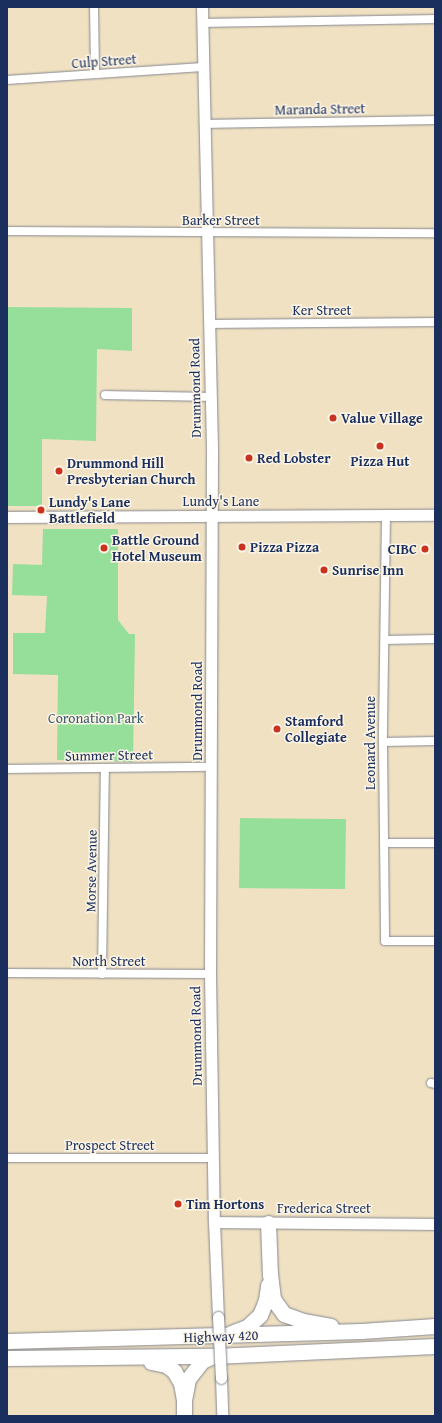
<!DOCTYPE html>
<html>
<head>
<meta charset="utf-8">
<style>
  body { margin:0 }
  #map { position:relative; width:442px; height:1423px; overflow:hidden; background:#f0e1c2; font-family:"Gentium Book Plus",serif }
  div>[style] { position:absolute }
  .green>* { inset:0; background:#96df9a }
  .roads { filter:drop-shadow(0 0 1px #868890) drop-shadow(0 0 1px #868890) }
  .street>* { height:8px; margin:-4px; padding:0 4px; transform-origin:4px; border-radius:4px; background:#fff }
  .secondary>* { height:11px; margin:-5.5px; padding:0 5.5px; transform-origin:5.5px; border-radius:5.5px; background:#fff }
  .highway>* { height:15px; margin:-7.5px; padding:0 7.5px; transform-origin:7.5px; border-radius:7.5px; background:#fff }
  .bridges { filter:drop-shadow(0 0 1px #868890) drop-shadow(0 0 1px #868890) }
  .secondary-bridge>* { height:11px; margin:-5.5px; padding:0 5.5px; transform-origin:5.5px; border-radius:5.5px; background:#fff }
  .dots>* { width:11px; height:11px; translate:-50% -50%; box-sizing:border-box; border:2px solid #fcf5e5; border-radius:50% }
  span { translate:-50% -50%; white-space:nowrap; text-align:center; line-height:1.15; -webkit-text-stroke:3px #fcf5e5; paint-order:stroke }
  .street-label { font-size:14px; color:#1b2f5e }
  .poi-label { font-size:14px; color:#1b2f5e; font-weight:700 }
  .left { translate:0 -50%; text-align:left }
  .right { translate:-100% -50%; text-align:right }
  .park-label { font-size:14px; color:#3a5b6d }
  .frame { position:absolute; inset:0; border:8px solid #1b2f5e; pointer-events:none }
</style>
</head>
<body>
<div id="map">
  <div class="green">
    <div style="clip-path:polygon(7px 307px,132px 308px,132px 351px,97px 349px,96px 441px,42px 439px,42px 506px,7px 506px)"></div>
    <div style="clip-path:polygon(43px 529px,118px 529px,118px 620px,129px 634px,135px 634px,133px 762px,57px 760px,58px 675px,13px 674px,13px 633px,45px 633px,47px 596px,12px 595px,13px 564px,42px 565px)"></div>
    <div style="clip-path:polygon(240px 818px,346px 819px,345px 889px,239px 888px)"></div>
  </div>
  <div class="roads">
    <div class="street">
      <div style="left:94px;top:7px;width:67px;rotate:89.1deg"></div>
      <div style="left:203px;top:23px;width:232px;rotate:-1deg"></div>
      <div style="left:7px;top:80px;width:196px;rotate:-3.8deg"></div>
      <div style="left:205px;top:124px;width:230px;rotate:-1deg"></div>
      <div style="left:7px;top:231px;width:428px;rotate:0.3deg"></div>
      <div style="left:209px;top:324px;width:226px;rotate:-0.5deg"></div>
      <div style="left:105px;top:395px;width:106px;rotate:1.1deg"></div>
      <div style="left:386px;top:515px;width:227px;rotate:90.8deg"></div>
      <div style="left:383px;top:742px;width:199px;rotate:89.4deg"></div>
      <div style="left:385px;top:941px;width:50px"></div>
      <div style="left:385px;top:640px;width:50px;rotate:-1.1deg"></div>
      <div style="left:383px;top:742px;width:52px;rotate:-1.1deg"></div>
      <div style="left:7px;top:769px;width:204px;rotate:-0.6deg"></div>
      <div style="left:384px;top:843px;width:51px"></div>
      <div style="left:7px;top:973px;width:203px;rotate:0.3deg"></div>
      <div style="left:102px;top:974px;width:206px;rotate:-89.2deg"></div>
      <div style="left:431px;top:1083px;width:4px;rotate:14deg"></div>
      <div style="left:7px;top:1158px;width:206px"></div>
    </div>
    <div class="secondary">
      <div style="left:202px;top:7px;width:443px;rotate:88.7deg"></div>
      <div style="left:212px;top:450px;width:524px;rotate:90.22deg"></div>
      <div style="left:210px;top:974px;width:248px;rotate:89.1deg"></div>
      <div style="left:214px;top:1222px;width:95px;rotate:87.6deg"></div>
      <div style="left:7px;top:517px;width:428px;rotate:-0.3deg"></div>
      <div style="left:214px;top:1222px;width:221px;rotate:0.5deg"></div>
      <div style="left:221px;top:1378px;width:38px;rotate:88deg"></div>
    </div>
    <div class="highway">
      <div style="left:268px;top:1223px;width:51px;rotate:87.8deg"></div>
      <div style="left:270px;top:1274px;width:25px;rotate:83deg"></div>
      <div style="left:273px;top:1299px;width:19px;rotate:54deg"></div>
      <div style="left:284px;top:1314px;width:20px;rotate:20deg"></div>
      <div style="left:303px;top:1321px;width:28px;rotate:10deg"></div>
      <div style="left:231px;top:1333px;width:17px;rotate:-21deg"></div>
      <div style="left:247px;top:1327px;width:18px;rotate:-43deg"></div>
      <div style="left:260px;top:1315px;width:16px;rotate:-68deg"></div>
      <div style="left:266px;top:1300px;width:15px;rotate:-82deg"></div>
      <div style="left:7px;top:1341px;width:354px;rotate:-1.6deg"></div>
      <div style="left:361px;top:1331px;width:74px;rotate:-3.9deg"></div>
      <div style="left:7px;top:1358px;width:207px;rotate:-0.6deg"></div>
      <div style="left:214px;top:1356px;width:221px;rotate:-2.6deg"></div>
      <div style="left:151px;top:1362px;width:15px;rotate:11deg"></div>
      <div style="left:166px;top:1365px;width:10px;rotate:37deg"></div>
      <div style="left:174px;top:1371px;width:14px;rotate:60deg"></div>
      <div style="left:181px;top:1383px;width:17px;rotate:80deg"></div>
      <div style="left:184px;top:1416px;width:16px;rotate:-90deg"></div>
      <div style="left:184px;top:1400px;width:21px;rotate:-79deg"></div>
      <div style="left:188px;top:1379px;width:23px;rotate:-52deg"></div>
      <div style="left:202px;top:1361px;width:12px;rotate:-24deg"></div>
    </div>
  </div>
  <div class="bridges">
    <div class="secondary-bridge">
      <div style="left:218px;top:1317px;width:61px;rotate:87.2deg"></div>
    </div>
  </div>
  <div class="dots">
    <div style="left:333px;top:418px;background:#c8321e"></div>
    <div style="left:380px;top:446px;background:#c8321e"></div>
    <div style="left:249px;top:458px;background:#c8321e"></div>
    <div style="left:59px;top:471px;background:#c8321e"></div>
    <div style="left:41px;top:510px;background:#c8321e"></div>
    <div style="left:242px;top:547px;background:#c8321e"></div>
    <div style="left:104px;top:548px;background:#c8321e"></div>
    <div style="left:425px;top:549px;background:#c8321e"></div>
    <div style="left:324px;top:570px;background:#c8321e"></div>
    <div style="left:277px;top:729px;background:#c8321e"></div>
    <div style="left:178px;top:1204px;background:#c8321e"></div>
  </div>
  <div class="street-label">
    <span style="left:104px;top:61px;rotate:-4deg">Culp Street</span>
    <span style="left:320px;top:109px;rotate:-1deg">Maranda Street</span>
    <span style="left:221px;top:220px">Barker Street</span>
    <span style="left:322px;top:310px">Ker Street</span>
    <span style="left:195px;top:388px;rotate:-91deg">Drummond Road</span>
    <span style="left:221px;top:501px">Lundy's Lane</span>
    <span style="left:197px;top:711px;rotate:-90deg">Drummond Road</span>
    <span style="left:370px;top:743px;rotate:-90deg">Leonard Avenue</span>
    <span style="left:109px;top:755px;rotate:-1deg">Summer Street</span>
    <span style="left:91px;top:871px;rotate:-89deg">Morse Avenue</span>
    <span style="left:109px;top:961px">North Street</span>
    <span style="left:196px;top:1036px;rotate:-91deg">Drummond Road</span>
    <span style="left:110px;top:1145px">Prospect Street</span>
    <span style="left:324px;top:1208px">Frederica Street</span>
    <span style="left:221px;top:1336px;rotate:-2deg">Highway 420</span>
  </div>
  <div class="poi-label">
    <span class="left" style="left:341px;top:418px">Value Village</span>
    <span class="left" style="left:257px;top:458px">Red Lobster</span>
    <span style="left:380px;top:461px">Pizza Hut</span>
    <span class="left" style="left:67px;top:471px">Drummond Hill<br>Presbyterian Church</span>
    <span class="left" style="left:49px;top:510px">Lundy's Lane<br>Battlefield</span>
    <span class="left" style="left:112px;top:548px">Battle Ground<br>Hotel Museum</span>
    <span class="left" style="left:250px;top:547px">Pizza Pizza</span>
    <span class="right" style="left:417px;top:549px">CIBC</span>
    <span class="left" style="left:332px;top:570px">Sunrise Inn</span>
    <span class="left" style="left:285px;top:729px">Stamford<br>Collegiate</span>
    <span class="left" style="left:186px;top:1204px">Tim Hortons</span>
  </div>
  <div class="park-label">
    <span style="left:96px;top:718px">Coronation Park</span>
  </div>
  <div class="frame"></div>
</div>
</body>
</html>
